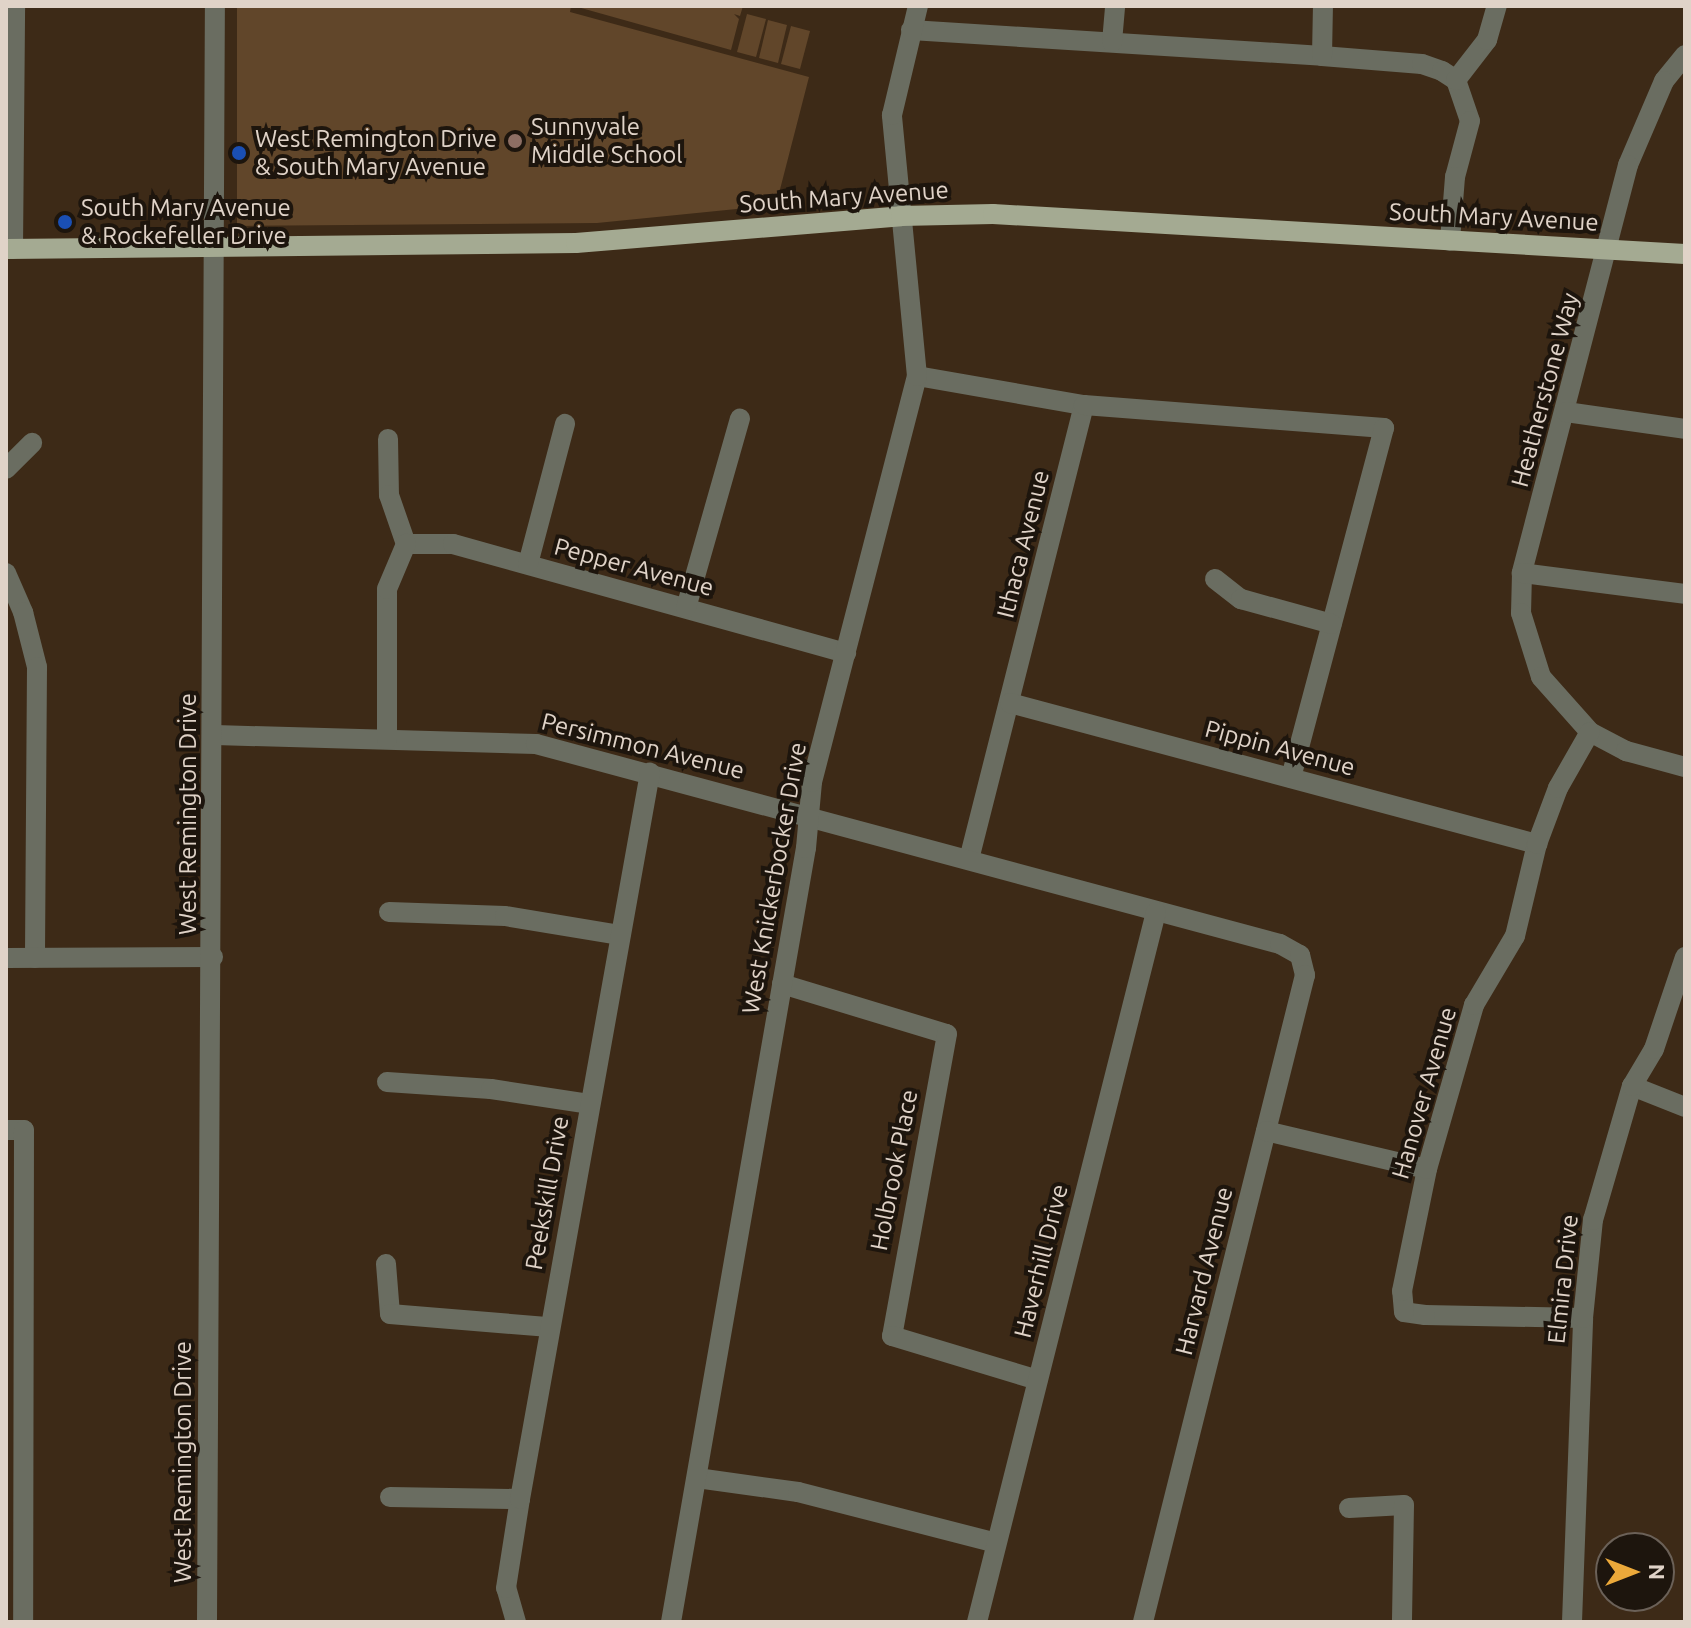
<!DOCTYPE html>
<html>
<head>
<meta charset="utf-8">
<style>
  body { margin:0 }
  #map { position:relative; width:1691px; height:1628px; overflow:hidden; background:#3d2a17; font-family:Ubuntu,sans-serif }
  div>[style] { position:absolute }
  .green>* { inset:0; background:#61462a }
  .minor>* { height:20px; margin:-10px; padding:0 10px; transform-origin:10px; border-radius:10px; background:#6a6d61 }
  .major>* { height:20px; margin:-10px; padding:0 10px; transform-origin:10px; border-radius:10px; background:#a4aa92 }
  .dots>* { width:22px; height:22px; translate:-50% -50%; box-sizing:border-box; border:4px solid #1d150d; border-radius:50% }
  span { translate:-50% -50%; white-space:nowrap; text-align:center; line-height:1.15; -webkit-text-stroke:8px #1d150d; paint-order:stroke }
  .poi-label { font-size:24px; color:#e0d3c8 }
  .left { translate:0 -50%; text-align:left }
  .street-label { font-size:24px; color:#e0d3c8 }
  .frame { position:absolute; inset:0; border:8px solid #e0d3c8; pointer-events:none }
  .north { position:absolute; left:1595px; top:1532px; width:80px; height:80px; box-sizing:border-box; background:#1d150d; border:2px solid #6b6158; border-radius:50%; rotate:90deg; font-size:22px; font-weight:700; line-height:32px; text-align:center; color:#e0d3c8 }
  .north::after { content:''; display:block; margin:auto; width:28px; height:36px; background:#eca93a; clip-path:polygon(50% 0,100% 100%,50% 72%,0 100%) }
</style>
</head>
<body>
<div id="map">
  <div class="green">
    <div style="clip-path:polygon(237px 6px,571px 6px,570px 12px,809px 77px,776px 205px,597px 223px,237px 226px)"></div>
    <div style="clip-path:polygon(574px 6px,743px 6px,740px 16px,734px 14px,739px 19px,731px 50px)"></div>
    <div style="clip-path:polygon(747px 14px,766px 19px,756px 57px,737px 52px)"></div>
    <div style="clip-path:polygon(768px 20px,787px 25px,778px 63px,759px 58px)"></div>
    <div style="clip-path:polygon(791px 26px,810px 31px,800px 69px,781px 64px)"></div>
  </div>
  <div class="minor">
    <div style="left:911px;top:30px;width:412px;rotate:3.6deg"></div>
    <div style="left:1322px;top:56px;width:100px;rotate:4.6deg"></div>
    <div style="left:1422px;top:64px;width:21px;rotate:19deg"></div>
    <div style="left:1442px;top:71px;width:17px;rotate:33deg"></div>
    <div style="left:1456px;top:80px;width:43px;rotate:71.1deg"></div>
    <div style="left:1470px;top:121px;width:58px;rotate:105deg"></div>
    <div style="left:1455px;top:177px;width:64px;rotate:94.5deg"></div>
    <div style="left:1112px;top:42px;width:36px;rotate:-85deg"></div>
    <div style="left:1685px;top:55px;width:33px;rotate:129deg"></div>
    <div style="left:1664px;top:81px;width:91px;rotate:113.2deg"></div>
    <div style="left:1628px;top:165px;width:422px;rotate:104.6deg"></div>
    <div style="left:1522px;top:573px;width:40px;rotate:91.4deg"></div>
    <div style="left:1521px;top:613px;width:67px;rotate:72.6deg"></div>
    <div style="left:1541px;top:677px;width:74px;rotate:48.3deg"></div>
    <div style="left:1590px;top:732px;width:41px;rotate:27.8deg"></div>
    <div style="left:1626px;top:751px;width:61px;rotate:15.2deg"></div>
    <div style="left:1322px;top:56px;width:50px;rotate:-88.9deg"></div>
    <div style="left:1456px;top:80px;width:51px;rotate:-52.2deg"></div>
    <div style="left:1487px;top:40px;width:35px;rotate:-74deg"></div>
    <div style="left:13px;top:249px;width:243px;rotate:-89.5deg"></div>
    <div style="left:917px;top:376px;width:169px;rotate:9.9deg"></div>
    <div style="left:1084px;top:405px;width:469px;rotate:104.2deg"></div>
    <div style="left:1084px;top:405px;width:301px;rotate:4.4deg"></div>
    <div style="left:1384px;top:428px;width:362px;rotate:104.9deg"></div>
    <div style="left:1566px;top:412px;width:120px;rotate:8.1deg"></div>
    <div style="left:388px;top:439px;width:56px;rotate:89deg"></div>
    <div style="left:389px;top:495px;width:52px;rotate:70.9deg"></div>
    <div style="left:6px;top:469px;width:37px;rotate:-45deg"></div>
    <div style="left:406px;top:544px;width:47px"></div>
    <div style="left:453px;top:544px;width:408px;rotate:15.5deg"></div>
    <div style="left:528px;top:564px;width:145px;rotate:-75.2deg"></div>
    <div style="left:6px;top:573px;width:43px;rotate:66.4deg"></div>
    <div style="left:23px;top:612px;width:57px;rotate:75.7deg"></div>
    <div style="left:37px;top:667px;width:291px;rotate:90.4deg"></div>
    <div style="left:1522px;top:573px;width:164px;rotate:7.3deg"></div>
    <div style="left:1215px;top:579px;width:33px;rotate:38deg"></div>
    <div style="left:1241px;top:599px;width:94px;rotate:15.4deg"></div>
    <div style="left:686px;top:608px;width:197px;rotate:-74.1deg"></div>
    <div style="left:1010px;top:703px;width:546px;rotate:14.98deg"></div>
    <div style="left:215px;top:735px;width:321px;rotate:1.6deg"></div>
    <div style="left:536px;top:744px;width:770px;rotate:15.05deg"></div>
    <div style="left:1280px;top:944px;width:23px;rotate:29deg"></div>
    <div style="left:1300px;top:955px;width:21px;rotate:76deg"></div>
    <div style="left:1305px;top:975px;width:667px;rotate:104.06deg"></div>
    <div style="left:387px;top:739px;width:150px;rotate:-90deg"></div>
    <div style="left:387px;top:589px;width:49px;rotate:-67.1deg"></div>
    <div style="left:389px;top:912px;width:116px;rotate:2deg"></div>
    <div style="left:505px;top:916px;width:117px;rotate:9.4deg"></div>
    <div style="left:6px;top:958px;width:207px;rotate:-0.3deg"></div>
    <div style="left:782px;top:984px;width:172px;rotate:16.9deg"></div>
    <div style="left:947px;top:1034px;width:307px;rotate:100.3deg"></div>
    <div style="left:892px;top:1336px;width:152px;rotate:16.8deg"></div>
    <div style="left:387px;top:1082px;width:104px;rotate:3.9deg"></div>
    <div style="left:491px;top:1089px;width:99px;rotate:8.7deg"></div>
    <div style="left:1632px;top:1086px;width:57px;rotate:21.6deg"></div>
    <div style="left:6px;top:1130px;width:18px"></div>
    <div style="left:24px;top:1130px;width:492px;rotate:90.1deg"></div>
    <div style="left:1266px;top:1131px;width:165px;rotate:13.3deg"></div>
    <div style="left:386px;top:1264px;width:50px;rotate:85.4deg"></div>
    <div style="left:390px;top:1314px;width:160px;rotate:4.7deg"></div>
    <div style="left:1583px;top:1318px;width:158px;rotate:-178.9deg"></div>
    <div style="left:1425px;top:1315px;width:21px;rotate:-172deg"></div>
    <div style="left:1404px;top:1312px;width:21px;rotate:-95deg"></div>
    <div style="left:1402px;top:1291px;width:125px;rotate:-78.4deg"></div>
    <div style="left:1427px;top:1169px;width:171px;rotate:-74deg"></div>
    <div style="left:1474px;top:1005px;width:80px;rotate:-59.3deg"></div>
    <div style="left:1515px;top:936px;width:95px;rotate:-76.6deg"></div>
    <div style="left:1537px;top:844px;width:60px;rotate:-69.4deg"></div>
    <div style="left:1558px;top:788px;width:64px;rotate:-60.3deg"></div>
    <div style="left:697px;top:1478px;width:102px;rotate:7.9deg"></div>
    <div style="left:798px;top:1492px;width:204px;rotate:14.4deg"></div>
    <div style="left:390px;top:1497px;width:130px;rotate:0.9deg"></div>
    <div style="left:1349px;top:1508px;width:55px;rotate:-3.1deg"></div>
    <div style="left:1404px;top:1505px;width:117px;rotate:91deg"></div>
    <div style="left:207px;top:1622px;width:1616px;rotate:-89.72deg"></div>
    <div style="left:516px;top:1622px;width:35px;rotate:-106deg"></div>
    <div style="left:506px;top:1588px;width:90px;rotate:-81.1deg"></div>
    <div style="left:520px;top:1499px;width:738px;rotate:-79.85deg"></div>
    <div style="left:671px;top:1622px;width:786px;rotate:-80.11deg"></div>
    <div style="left:806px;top:848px;width:66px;rotate:-84.8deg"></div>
    <div style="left:812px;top:782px;width:419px;rotate:-75.5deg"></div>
    <div style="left:917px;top:376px;width:262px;rotate:-95.5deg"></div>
    <div style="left:892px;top:115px;width:112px;rotate:-76.6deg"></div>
    <div style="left:977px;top:1622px;width:732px;rotate:-75.85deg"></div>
    <div style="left:1572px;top:1622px;width:304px;rotate:-87.9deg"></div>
    <div style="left:1583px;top:1318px;width:99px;rotate:-84.2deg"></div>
    <div style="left:1593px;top:1220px;width:140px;rotate:-73.8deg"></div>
    <div style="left:1632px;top:1086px;width:43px;rotate:-59.3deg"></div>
    <div style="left:1654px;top:1049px;width:97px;rotate:-71.4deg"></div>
  </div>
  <div class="major">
    <div style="left:6px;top:249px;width:570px;rotate:-0.6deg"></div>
    <div style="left:576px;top:243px;width:326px;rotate:-4.7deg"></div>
    <div style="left:901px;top:216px;width:92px;rotate:-1.2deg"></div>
    <div style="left:993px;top:214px;width:693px;rotate:3.31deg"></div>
  </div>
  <div class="dots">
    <div style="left:515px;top:141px;background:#8d6e63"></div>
    <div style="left:239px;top:153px;background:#1a4fb4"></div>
    <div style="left:65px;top:222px;background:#1a4fb4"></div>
  </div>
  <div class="poi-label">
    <span class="left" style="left:531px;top:141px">Sunnyvale<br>Middle School</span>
    <span class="left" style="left:255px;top:153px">West Remington Drive<br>&amp; South Mary Avenue</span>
    <span class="left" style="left:81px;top:222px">South Mary Avenue<br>&amp; Rockefeller Drive</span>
  </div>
  <div class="street-label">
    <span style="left:844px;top:197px;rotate:-4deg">South Mary Avenue</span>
    <span style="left:1494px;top:217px;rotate:3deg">South Mary Avenue</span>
    <span style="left:1545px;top:390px;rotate:-75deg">Heatherstone Way</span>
    <span style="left:1023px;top:544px;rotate:-76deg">Ithaca Avenue</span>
    <span style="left:634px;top:567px;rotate:15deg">Pepper Avenue</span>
    <span style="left:643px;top:746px;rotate:14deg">Persimmon Avenue</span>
    <span style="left:1280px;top:748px;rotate:15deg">Pippin Avenue</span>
    <span style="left:188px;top:814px;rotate:-90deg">West Remington Drive</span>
    <span style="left:774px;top:878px;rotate:-80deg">West Knickerbocker Drive</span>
    <span style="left:1424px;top:1093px;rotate:-74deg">Hanover Avenue</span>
    <span style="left:894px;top:1170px;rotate:-79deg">Holbrook Place</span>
    <span style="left:547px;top:1193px;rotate:-80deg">Peekskill Drive</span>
    <span style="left:1041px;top:1261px;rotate:-76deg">Haverhill Drive</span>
    <span style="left:1204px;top:1271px;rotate:-76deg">Harvard Avenue</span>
    <span style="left:1563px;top:1279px;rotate:-84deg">Elmira Drive</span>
    <span style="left:183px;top:1462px;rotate:-90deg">West Remington Drive</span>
  </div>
  <div class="frame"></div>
  <div class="north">N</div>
</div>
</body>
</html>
